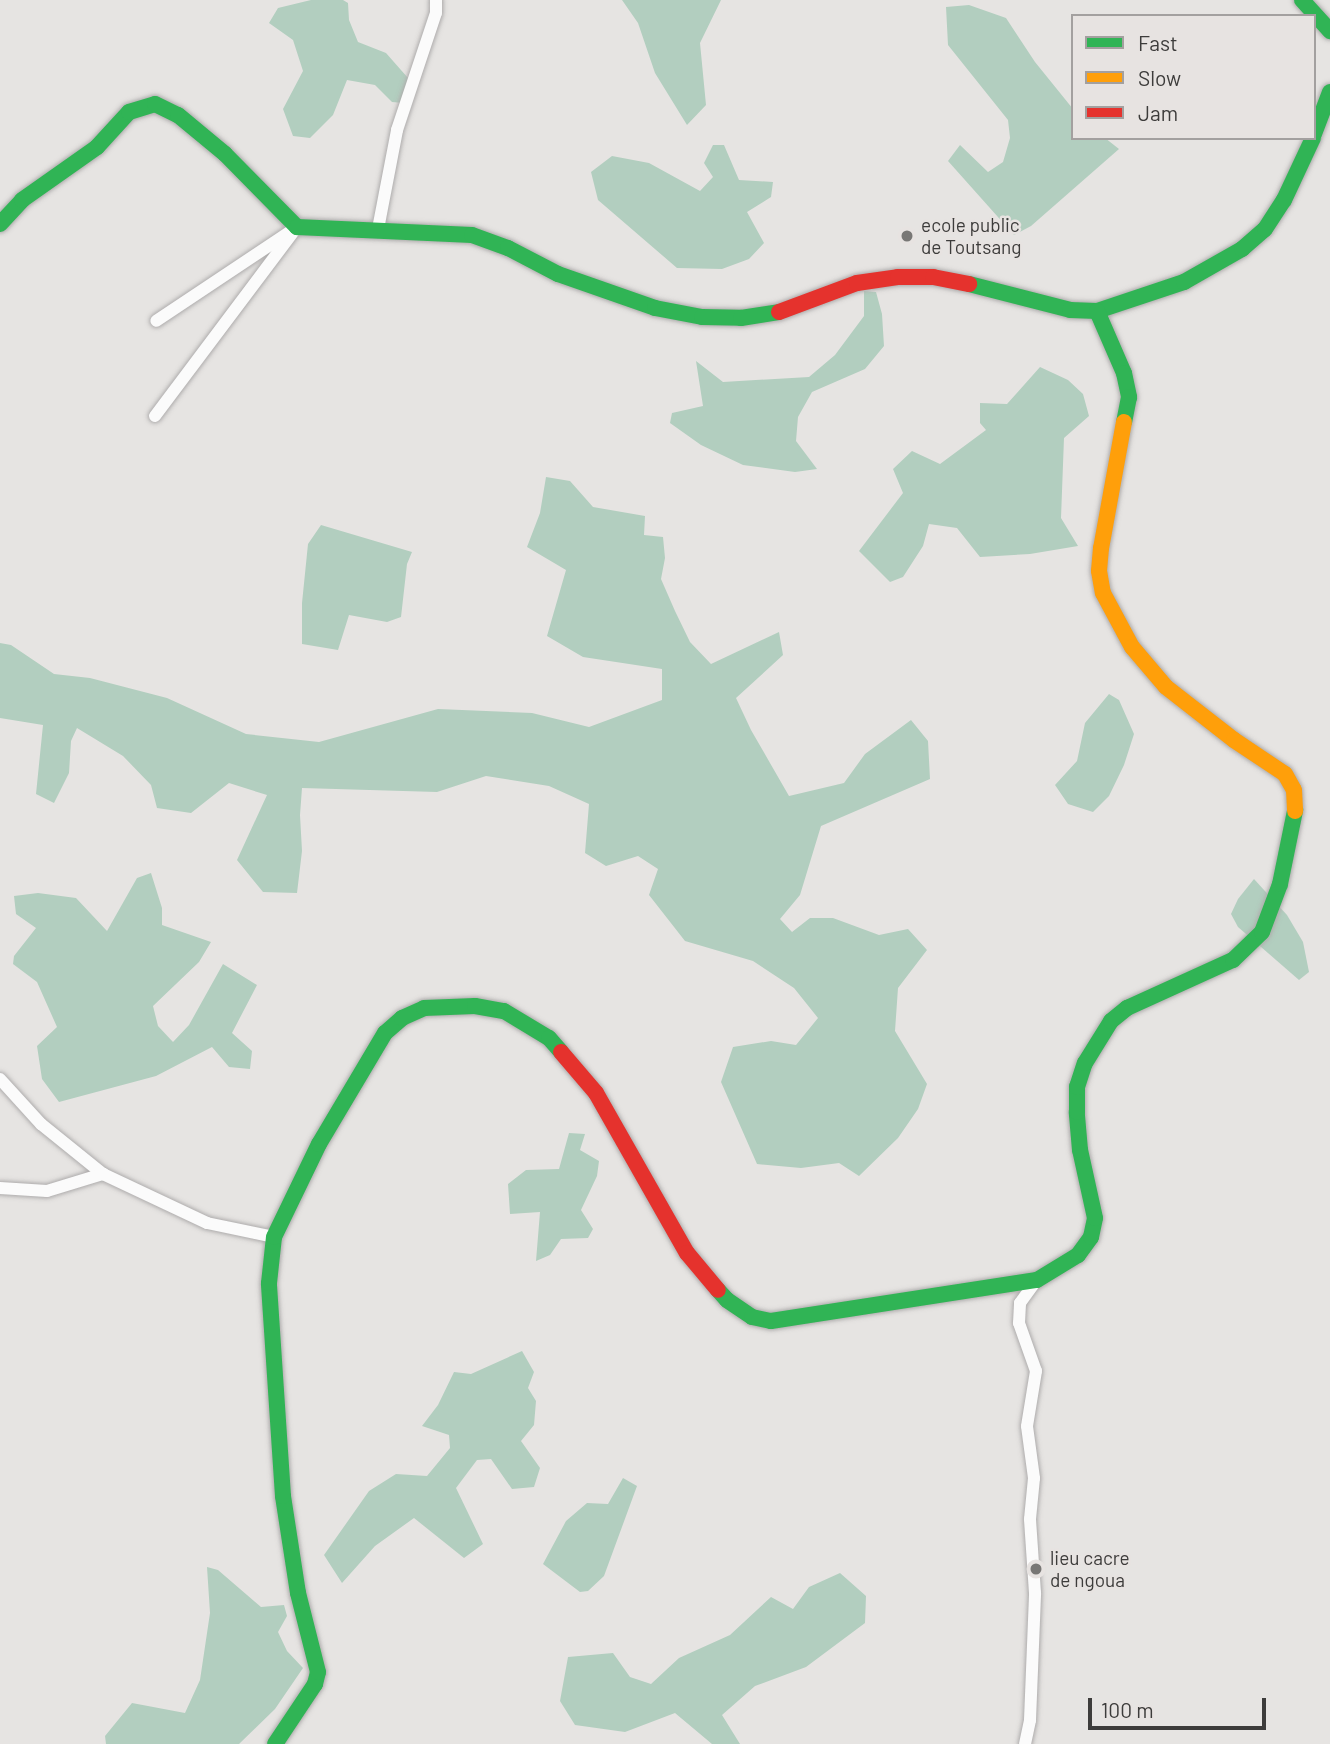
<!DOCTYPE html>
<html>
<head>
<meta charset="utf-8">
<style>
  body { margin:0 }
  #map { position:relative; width:1330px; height:1744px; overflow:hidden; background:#e6e4e2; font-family:Barlow,sans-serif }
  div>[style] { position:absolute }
  .forest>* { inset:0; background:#b2cebf }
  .roads { filter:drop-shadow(0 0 2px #aeacac) drop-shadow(0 0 2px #aeacac) }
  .street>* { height:12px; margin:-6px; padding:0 6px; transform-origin:6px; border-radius:6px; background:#fbfbfb }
  .fast>* { height:16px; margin:-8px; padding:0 8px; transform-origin:8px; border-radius:8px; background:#30b455 }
  .slow>* { height:16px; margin:-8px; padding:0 8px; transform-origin:8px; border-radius:8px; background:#ff9f0a }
  .jam>* { height:16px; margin:-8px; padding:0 8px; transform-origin:8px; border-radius:8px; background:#e5322d }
  .dots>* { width:19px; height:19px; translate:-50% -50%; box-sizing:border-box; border:4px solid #e7e3e1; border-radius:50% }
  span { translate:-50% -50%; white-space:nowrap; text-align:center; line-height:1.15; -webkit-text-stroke:5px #e7e3e1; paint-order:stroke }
  .poi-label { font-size:19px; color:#3d3c3b }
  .left { translate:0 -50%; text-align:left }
  .legend { position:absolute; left:1071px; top:14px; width:245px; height:126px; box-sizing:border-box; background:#e7e3e1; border:2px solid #a3a09f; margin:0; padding:9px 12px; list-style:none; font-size:21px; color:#3d3c3b }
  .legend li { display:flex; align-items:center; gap:14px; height:35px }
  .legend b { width:35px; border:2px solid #a3a09f }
  .scale { position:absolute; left:1088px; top:1698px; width:178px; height:32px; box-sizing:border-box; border:4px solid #3d3c3b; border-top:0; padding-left:9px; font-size:21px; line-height:24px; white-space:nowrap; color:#3d3c3b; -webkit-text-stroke:5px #e7e3e1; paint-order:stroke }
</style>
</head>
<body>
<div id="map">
  <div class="forest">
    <div style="clip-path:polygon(311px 0,343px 0,348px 3px,349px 20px,358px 42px,386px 53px,408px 78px,404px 103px,392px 102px,375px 85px,347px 80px,333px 115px,310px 138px,293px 136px,283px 109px,303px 71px,293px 40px,269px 23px,278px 8px)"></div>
    <div style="clip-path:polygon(622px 0,721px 0,700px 43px,706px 105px,687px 125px,655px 73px,638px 23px)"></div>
    <div style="clip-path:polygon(969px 5px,1006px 18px,1035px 62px,1073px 109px,1073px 138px,1105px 138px,1119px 149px,1031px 226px,1014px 235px,948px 161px,960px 145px,988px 172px,1003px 162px,1010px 138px,1008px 120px,948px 45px,946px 7px)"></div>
    <div style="clip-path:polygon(713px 145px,724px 145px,739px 180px,773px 182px,771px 197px,747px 212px,764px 243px,749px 259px,722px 269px,677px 268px,598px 200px,591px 172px,612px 156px,649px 163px,700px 191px,713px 177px,704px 163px)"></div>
    <div style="clip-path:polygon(864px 291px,876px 292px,882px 314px,884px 346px,865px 369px,812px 392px,798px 417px,796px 441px,817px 469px,795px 472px,743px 465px,701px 445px,670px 423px,672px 413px,703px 406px,696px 361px,723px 382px,809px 377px,835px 355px,864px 316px)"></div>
    <div style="clip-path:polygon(1040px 367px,1068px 380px,1083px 394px,1089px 416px,1064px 438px,1061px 518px,1078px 546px,1030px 554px,980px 557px,957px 528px,929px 524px,923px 546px,903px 577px,890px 582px,859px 551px,903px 493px,893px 469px,912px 451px,940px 464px,986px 430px,980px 423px,980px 403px,1007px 404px)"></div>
    <div style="clip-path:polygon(546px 477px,570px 481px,593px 507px,645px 516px,644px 535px,663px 537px,665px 558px,661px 579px,675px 611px,690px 642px,711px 664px,779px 632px,783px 655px,736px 698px,751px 730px,789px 796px,844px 783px,865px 754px,911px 720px,928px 741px,930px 779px,821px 826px,800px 895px,780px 919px,792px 932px,810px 918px,833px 918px,879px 935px,908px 929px,927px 950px,898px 988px,895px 1031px,927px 1084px,918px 1109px,898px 1138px,859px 1176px,839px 1163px,801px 1168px,757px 1164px,721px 1082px,733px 1047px,771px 1041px,796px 1045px,818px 1018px,794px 988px,753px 961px,685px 941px,649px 895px,658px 869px,638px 856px,606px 866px,585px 853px,589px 804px,549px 786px,486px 776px,437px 792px,302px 788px,300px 815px,302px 851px,297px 893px,263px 892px,237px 860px,267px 795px,229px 783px,191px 813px,157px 808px,151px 785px,123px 756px,77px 728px,71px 741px,69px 773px,54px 803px,36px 794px,43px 725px,0 718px,0 643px,11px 645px,54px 674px,90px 678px,167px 698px,246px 734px,319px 742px,438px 709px,532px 713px,589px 727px,662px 700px,662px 669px,583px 657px,547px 636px,566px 570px,527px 547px,540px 513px)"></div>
    <div style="clip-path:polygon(321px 525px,412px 552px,407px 564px,401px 617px,387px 622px,349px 615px,338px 650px,302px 644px,302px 603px,308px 544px)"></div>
    <div style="clip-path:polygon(1109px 694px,1119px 700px,1134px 734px,1124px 765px,1109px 796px,1093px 812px,1068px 804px,1055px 785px,1077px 761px,1085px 723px)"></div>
    <div style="clip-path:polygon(151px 873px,162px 908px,162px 925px,211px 942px,199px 962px,153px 1006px,158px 1026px,173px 1042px,189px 1025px,223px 964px,257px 985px,232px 1033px,252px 1051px,250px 1069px,229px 1067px,212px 1047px,156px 1076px,59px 1102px,42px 1079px,37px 1046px,57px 1027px,37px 982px,13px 964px,14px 956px,36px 928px,16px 914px,14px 896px,38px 893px,76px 898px,107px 931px,137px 878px)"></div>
    <div style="clip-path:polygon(1254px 879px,1287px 915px,1303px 942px,1309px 972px,1299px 980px,1238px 927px,1231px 914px,1238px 899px)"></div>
    <div style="clip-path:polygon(569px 1133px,585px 1134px,580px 1150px,599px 1161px,597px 1176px,581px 1210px,593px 1229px,588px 1238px,561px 1239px,550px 1255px,536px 1261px,540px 1212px,510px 1214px,508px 1184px,526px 1170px,559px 1169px)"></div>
    <div style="clip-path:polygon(522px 1351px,534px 1372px,528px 1388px,536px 1401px,534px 1425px,521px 1441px,540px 1468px,534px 1487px,512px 1489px,491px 1459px,477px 1460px,456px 1488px,483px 1544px,464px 1558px,414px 1518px,375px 1546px,342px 1583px,324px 1555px,369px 1491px,396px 1474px,427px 1476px,450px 1448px,449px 1435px,422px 1426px,438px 1405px,454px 1372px,471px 1374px)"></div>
    <div style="clip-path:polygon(623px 1478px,637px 1486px,604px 1576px,588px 1591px,580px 1592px,543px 1564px,566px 1521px,587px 1503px,608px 1504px)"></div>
    <div style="clip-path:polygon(207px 1567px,218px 1570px,261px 1607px,284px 1605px,287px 1616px,278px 1632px,287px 1651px,303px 1668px,275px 1709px,239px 1744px,106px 1744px,105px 1736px,132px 1703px,185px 1713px,200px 1680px,210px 1613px)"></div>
    <div style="clip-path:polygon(840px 1573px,866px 1596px,865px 1623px,806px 1667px,755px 1686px,722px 1715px,740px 1744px,712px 1744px,675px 1713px,625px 1732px,575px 1725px,560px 1701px,568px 1657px,613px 1653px,630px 1677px,651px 1684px,679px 1658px,730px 1635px,771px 1597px,793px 1609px,809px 1587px)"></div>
  </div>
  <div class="roads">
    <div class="street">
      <div style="left:378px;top:229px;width:101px;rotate:-79.1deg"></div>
      <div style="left:397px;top:130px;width:123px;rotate:-71.6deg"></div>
      <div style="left:436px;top:13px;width:13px;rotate:-90deg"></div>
      <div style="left:155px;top:416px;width:236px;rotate:-53.1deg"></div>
      <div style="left:297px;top:227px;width:169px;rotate:146.3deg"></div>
      <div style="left:0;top:1079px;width:61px;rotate:47.7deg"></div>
      <div style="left:41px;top:1124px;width:80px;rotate:38.9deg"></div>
      <div style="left:103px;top:1174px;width:115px;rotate:25.2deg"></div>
      <div style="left:207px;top:1223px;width:68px;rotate:11.8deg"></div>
      <div style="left:0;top:1188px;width:47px;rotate:3.7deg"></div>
      <div style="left:47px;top:1191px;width:59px;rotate:-16.9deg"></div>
      <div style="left:1025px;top:1744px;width:25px;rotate:-78deg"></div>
      <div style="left:1030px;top:1720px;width:127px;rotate:-87.7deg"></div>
      <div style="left:1035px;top:1593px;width:74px;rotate:-93.9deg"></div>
      <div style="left:1030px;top:1519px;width:41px;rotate:-84.4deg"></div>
      <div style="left:1034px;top:1478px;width:52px;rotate:-97.7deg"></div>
      <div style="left:1027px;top:1426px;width:56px;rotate:-80.7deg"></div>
      <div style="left:1036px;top:1371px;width:51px;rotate:-109.5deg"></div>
      <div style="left:1019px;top:1323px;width:20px;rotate:-87deg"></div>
      <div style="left:1020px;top:1303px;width:29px;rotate:-54deg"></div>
    </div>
    <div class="fast">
      <div style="left:1302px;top:0;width:42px;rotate:47.9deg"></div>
      <div style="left:1314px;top:134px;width:45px;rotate:-69.1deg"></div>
      <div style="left:0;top:224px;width:33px;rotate:-47deg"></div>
      <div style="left:22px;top:200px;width:92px;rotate:-35.2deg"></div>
      <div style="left:97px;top:147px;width:47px;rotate:-47.6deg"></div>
      <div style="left:129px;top:112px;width:27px;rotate:-17deg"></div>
      <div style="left:155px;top:104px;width:25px;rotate:26deg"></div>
      <div style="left:178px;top:115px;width:61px;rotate:39.7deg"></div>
      <div style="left:225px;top:154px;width:103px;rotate:45.4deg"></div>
      <div style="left:297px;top:227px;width:175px;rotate:2.6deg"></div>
      <div style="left:472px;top:235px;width:38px;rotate:20deg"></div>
      <div style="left:508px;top:248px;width:56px;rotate:27.5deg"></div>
      <div style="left:558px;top:274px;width:103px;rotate:19.3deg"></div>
      <div style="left:655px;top:308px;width:48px;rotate:10.8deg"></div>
      <div style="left:702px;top:317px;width:39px;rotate:1deg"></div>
      <div style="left:741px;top:318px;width:38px;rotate:-9deg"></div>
      <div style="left:969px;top:284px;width:104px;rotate:14.4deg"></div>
      <div style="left:1070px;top:310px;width:27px;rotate:2deg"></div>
      <div style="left:1097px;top:311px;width:92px;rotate:-18.4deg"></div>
      <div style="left:1184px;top:282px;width:67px;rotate:-29.6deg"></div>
      <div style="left:1242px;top:249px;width:30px;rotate:-41deg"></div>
      <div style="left:1265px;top:229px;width:35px;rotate:-57deg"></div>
      <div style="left:1284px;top:200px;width:68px;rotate:-64.9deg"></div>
      <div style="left:1097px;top:311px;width:68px;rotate:66.5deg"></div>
      <div style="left:1124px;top:373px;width:25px;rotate:78deg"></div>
      <div style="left:1129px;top:397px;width:25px;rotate:101deg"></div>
      <div style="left:718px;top:1290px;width:13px;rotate:48deg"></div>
      <div style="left:727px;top:1300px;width:30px;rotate:34deg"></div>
      <div style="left:752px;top:1317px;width:19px;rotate:12deg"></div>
      <div style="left:771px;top:1321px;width:269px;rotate:-8.8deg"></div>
      <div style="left:1037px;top:1280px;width:48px;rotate:-31.4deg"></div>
      <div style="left:1078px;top:1255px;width:22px;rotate:-54deg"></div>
      <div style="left:1091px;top:1237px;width:19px;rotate:-78deg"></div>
      <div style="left:1095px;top:1218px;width:70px;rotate:-102.4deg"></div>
      <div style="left:1080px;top:1150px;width:38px;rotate:-95deg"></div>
      <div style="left:1077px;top:1112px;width:25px;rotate:-90deg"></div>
      <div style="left:1077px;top:1087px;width:25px;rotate:-72deg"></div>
      <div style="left:1085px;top:1063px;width:49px;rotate:-58.2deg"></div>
      <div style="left:1111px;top:1021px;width:21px;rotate:-39deg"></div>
      <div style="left:1127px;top:1008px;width:116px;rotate:-24.4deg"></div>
      <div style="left:1233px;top:960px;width:40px;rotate:-44deg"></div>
      <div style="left:1262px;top:932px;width:51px;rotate:-69.4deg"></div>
      <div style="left:1280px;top:884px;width:75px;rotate:-78.4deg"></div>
      <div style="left:275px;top:1744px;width:72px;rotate:-56.3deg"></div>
      <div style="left:315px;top:1684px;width:12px;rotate:-76deg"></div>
      <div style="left:318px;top:1672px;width:81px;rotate:-104.2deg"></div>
      <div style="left:298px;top:1593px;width:98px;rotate:-98.8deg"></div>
      <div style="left:283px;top:1496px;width:213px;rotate:-93.8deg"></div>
      <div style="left:269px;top:1283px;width:46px;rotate:-83.8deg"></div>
      <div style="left:274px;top:1237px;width:103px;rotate:-64.2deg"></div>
      <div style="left:319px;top:1144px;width:129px;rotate:-59.3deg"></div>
      <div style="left:385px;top:1033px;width:23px;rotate:-41deg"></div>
      <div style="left:402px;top:1018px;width:24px;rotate:-24deg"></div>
      <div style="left:424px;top:1008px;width:51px;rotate:-2.2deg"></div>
      <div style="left:475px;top:1006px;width:29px;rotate:10deg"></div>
      <div style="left:504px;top:1011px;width:52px;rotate:31deg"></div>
      <div style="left:549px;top:1038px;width:18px;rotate:49deg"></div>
    </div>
    <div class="slow">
      <div style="left:1124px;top:422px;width:128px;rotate:100.3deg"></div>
      <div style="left:1101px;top:548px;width:23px;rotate:95deg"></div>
      <div style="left:1099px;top:571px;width:22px;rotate:80deg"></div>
      <div style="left:1103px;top:593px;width:61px;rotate:61.8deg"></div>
      <div style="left:1132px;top:647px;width:52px;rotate:49.6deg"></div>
      <div style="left:1166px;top:687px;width:86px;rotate:37.9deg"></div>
      <div style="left:1234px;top:740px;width:61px;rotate:33.7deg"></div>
      <div style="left:1285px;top:774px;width:18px;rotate:61deg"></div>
      <div style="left:1294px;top:790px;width:21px;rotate:87deg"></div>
    </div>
    <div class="jam">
      <div style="left:779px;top:312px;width:83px;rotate:-20.4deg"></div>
      <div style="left:857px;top:283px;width:41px;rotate:-8.3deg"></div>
      <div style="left:898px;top:277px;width:35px"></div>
      <div style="left:933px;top:277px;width:37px;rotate:11deg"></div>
      <div style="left:561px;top:1052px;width:54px;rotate:49.5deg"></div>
      <div style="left:596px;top:1093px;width:184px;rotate:60.4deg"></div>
      <div style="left:687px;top:1253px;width:48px;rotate:50deg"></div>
    </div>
  </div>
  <div class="dots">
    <div style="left:907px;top:236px;background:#787775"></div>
    <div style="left:1036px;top:1569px;background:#787775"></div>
  </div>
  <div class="poi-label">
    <span class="left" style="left:921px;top:236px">ecole public<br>de Toutsang</span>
    <span class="left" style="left:1050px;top:1569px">lieu cacre<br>de ngoua</span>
  </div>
  <ul class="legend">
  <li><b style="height:9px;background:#30b455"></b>Fast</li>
  <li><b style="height:9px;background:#ff9f0a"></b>Slow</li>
  <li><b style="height:9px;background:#e5322d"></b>Jam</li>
  </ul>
  <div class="scale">100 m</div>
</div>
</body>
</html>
